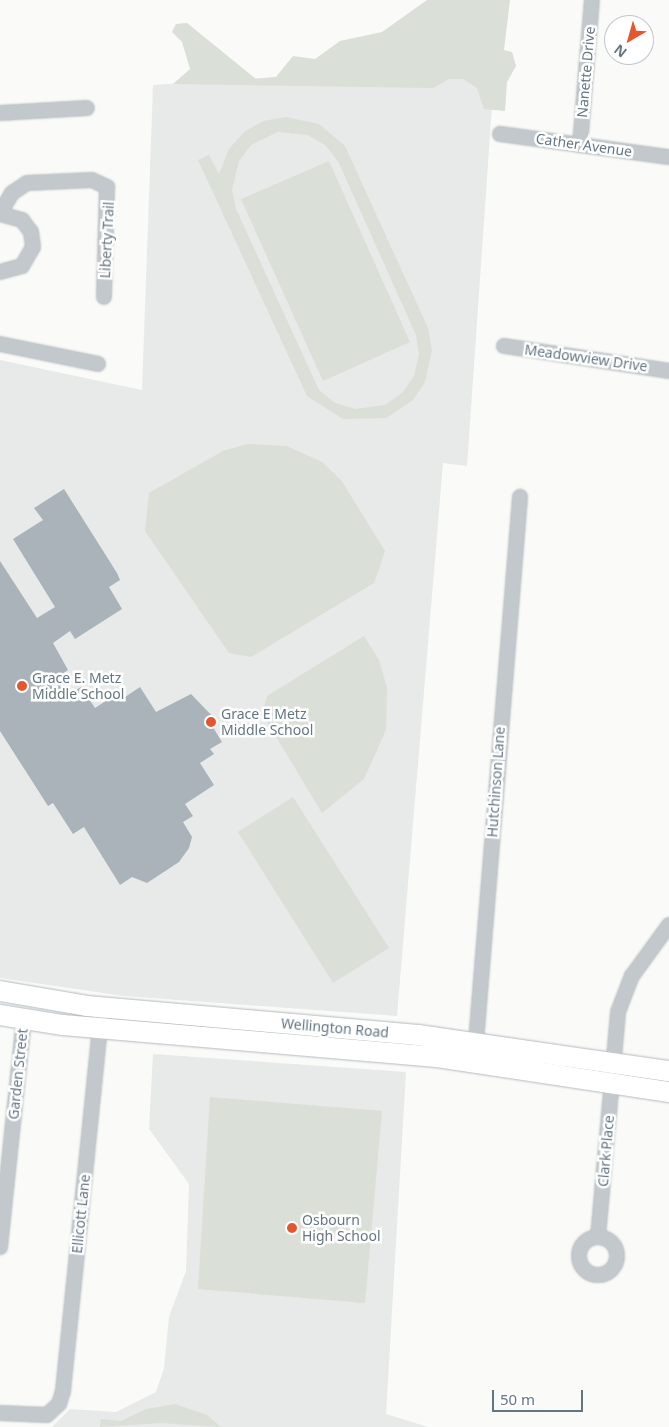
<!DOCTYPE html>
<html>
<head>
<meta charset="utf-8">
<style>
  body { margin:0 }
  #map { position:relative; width:669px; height:1427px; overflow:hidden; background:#fafaf8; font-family:"Noto Sans",sans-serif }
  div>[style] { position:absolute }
  .built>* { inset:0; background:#e8e9e9 }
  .green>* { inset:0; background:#dadfd7 }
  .building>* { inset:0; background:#aab3b9 }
  .roads { filter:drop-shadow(0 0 1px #b3babf) drop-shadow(0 0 1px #b3babf) }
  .street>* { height:14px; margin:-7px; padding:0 7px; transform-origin:7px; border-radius:7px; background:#c3c8cc }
  .street>.ring { margin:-7px; padding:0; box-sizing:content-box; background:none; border:14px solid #c3c8cc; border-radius:50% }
  .secondary>* { height:20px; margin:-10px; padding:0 10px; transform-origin:10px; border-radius:10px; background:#fff }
  .dots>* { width:14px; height:14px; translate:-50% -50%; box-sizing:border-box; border:2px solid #fff; border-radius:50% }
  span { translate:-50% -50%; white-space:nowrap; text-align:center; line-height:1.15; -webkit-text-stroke:5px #fff; paint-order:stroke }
  .street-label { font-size:14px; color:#657683 }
  .poi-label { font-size:14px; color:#657683 }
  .left { translate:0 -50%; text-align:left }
  .north { position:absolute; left:604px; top:15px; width:50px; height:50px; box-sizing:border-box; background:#fff; border:1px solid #c1c8cd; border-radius:50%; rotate:218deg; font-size:14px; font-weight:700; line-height:20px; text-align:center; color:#657683 }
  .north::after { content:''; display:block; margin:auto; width:18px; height:22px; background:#e4572e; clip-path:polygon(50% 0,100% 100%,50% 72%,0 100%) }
  .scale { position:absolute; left:492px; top:1390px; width:91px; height:22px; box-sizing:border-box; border:2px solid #657683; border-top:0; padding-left:6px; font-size:15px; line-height:18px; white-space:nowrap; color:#657683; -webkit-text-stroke:4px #fff; paint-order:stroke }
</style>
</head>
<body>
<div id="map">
  <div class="built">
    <div style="clip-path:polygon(495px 63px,467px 466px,443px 463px,397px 1016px,124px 996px,0 978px,0 360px,142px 390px,153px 85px)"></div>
    <div style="clip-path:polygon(153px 1054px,406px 1072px,386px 1414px,428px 1427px,52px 1427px,70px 1409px,116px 1412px,156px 1392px,164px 1368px,169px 1317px,186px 1271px,189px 1184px,149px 1129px)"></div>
  </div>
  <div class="green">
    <div style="clip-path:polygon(427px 0,510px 0,504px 50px,512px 52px,516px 66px,507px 82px,505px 111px,484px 109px,477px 88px,463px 79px,449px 79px,433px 88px,173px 84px,190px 69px,182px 42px,172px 32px,176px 24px,187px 23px,256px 79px,276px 77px,293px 56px,315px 59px,340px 41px,382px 32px)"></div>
    <div style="clip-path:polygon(evenodd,286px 117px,319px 124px,345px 146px,428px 328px,432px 350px,425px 382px,413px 400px,386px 418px,343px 419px,307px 396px,198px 160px,209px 155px,219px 174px,229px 149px,244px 132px,263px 121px,286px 117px,278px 132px,308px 135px,325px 145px,338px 161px,416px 335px,419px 355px,414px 376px,402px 393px,385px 405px,355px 409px,335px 403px,319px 390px,236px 209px,232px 190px,239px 161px,251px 145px,278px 132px)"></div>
    <div style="clip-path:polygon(329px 161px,410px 342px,323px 381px,241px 199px)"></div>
    <div style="clip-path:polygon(248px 444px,287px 446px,322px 462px,341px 480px,385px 551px,374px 583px,251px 657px,229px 653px,145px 531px,149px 493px,223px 451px)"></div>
    <div style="clip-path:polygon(364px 636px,379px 660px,387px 688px,386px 730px,364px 779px,322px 813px,262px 713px,267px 696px)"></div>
    <div style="clip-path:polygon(293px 797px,389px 948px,333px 983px,238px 832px)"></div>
    <div style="clip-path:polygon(210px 1097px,382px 1111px,365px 1303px,198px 1289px)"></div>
    <div style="clip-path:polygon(175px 1404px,207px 1415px,221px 1427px,161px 1423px,100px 1427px,101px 1419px,121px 1421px,146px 1409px)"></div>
  </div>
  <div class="building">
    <div style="clip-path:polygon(64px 489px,117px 573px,120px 580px,109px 587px,122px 609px,75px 639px,70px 631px,53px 643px,68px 670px,56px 678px,67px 696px,81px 687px,95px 708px,121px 691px,125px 697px,140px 687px,156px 712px,191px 694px,217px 721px,214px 729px,222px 742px,210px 749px,214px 754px,200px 763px,214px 785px,185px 804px,193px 816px,183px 822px,192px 837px,189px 848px,179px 862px,147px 883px,132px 877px,120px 885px,84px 827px,73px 834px,53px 803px,48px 806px,0 731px,0 561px,37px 618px,55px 607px,13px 539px,43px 520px,34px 508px)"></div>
  </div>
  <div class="roads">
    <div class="street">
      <div style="left:0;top:113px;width:87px;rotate:-3.3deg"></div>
      <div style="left:500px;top:134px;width:171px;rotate:7.8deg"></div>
      <div style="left:580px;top:145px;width:145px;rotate:-85.3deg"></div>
      <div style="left:0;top:213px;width:23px;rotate:-59deg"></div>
      <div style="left:12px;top:193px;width:18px;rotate:-34deg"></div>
      <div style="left:27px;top:183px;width:65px;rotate:-2.6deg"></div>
      <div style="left:92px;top:180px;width:17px;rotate:25deg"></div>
      <div style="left:107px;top:187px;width:110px;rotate:91.6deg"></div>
      <div style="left:0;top:214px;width:23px;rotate:15deg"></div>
      <div style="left:22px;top:220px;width:15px;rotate:53deg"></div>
      <div style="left:31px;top:232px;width:15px;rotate:82deg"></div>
      <div style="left:33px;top:247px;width:22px;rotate:120deg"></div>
      <div style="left:22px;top:266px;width:23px;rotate:165deg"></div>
      <div style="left:0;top:344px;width:100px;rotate:11.5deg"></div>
      <div style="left:504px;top:346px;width:167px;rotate:8.6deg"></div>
      <div style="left:470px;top:1049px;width:9px;rotate:-49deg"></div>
      <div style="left:476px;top:1042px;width:547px;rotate:-85.38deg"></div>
      <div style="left:598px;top:1237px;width:226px;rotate:-84.9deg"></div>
      <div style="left:618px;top:1012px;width:39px;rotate:-69deg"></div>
      <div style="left:632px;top:976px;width:63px;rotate:-54deg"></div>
      <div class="ring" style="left:579px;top:1237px;width:24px;height:24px"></div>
      <div style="left:0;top:1247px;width:228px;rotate:-84deg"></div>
      <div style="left:0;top:1413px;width:47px;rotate:2.4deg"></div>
      <div style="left:47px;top:1415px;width:16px;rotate:-43deg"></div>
      <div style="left:59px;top:1404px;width:14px;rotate:-73deg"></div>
      <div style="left:63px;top:1391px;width:374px;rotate:-84.2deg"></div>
    </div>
    <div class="secondary">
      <div style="left:0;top:991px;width:88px;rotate:9.8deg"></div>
      <div style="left:87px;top:1006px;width:332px;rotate:5deg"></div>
      <div style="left:418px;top:1035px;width:254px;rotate:8.2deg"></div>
      <div style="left:0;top:1015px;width:64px;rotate:9deg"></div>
      <div style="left:63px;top:1025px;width:375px;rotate:4.9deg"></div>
      <div style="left:437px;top:1057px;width:235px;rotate:8.6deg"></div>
    </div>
  </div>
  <div class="dots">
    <div style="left:22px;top:686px;background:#e4572e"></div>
    <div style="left:211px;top:722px;background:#e4572e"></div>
    <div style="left:292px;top:1228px;background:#e4572e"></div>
  </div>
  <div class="street-label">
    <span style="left:586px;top:72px;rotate:-85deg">Nanette Drive</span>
    <span style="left:584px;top:145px;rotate:8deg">Cather Avenue</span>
    <span style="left:107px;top:240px;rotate:-87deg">Liberty Trail</span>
    <span style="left:586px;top:358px;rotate:8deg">Meadowview Drive</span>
    <span style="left:496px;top:782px;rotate:-86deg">Hutchinson Lane</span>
    <span style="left:335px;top:1028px;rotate:5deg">Wellington Road</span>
    <span style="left:18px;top:1074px;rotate:-84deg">Garden Street</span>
    <span style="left:606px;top:1151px;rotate:-85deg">Clark Place</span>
    <span style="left:81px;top:1214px;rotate:-84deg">Ellicott Lane</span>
  </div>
  <div class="poi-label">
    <span class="left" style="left:32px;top:686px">Grace E. Metz<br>Middle School</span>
    <span class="left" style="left:221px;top:722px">Grace E Metz<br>Middle School</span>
    <span class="left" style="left:302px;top:1228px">Osbourn<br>High School</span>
  </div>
  <div class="north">N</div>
  <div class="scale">50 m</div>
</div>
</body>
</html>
